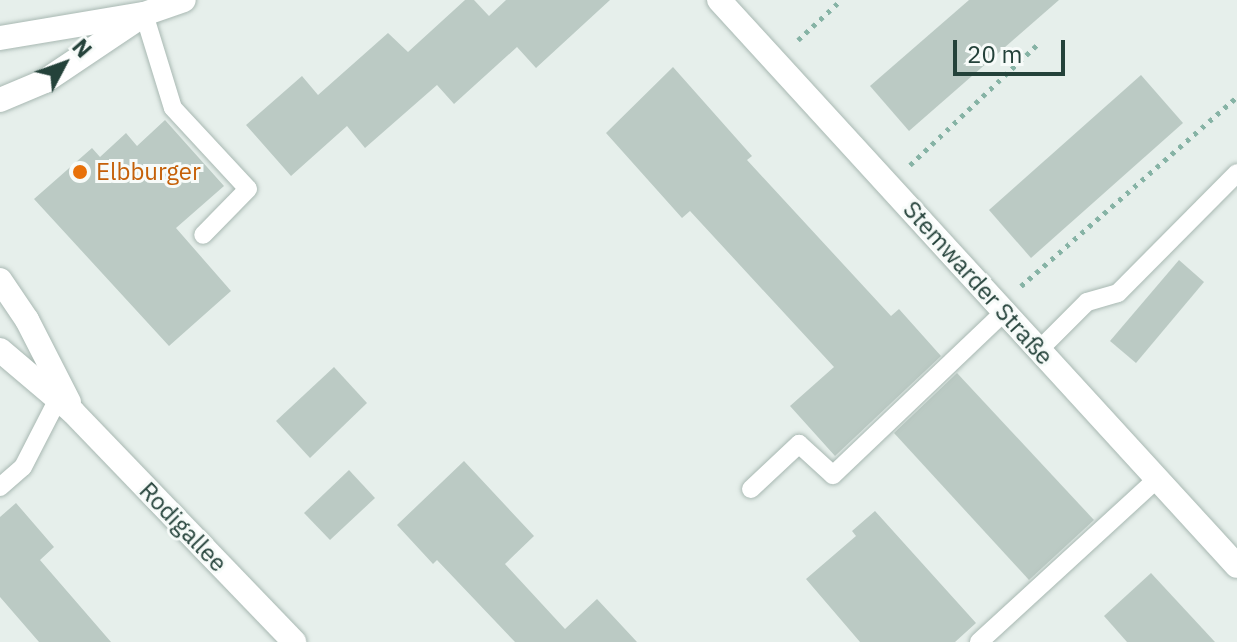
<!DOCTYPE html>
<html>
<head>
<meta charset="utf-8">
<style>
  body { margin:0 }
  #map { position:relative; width:1237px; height:642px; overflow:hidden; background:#e6efeb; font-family:"IBM Plex Sans",sans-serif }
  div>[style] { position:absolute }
  .building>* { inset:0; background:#bbcac4 }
  .path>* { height:5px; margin-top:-2.5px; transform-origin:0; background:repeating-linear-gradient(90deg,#86b3a5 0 4px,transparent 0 10px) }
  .roads { filter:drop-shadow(0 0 2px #a8b8b2) drop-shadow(0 0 2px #a8b8b2) }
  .lane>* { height:18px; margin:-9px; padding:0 9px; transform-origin:9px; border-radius:9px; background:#fff }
  .street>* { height:24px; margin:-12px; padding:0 12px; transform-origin:12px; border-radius:12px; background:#fff }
  .secondary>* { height:24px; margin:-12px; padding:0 12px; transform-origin:12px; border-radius:12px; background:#fff }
  .dots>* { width:22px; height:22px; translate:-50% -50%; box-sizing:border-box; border:4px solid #f7fbf9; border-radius:50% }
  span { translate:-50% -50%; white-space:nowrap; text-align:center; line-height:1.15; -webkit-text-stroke:6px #f7fbf9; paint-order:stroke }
  .food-label { font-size:24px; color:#c56008 }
  .left { translate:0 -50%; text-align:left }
  .street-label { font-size:24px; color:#24423a }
  .north { position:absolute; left:24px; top:24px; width:80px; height:80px; -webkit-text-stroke:6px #f7fbf9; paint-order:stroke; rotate:49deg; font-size:22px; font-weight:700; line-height:32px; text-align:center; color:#24423a }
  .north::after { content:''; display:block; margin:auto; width:28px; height:36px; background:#24423a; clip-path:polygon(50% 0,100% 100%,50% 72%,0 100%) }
  .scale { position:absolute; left:953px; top:40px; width:112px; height:36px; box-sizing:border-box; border:4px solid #24423a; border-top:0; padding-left:10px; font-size:24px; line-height:28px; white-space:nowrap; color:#24423a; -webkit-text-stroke:6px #f7fbf9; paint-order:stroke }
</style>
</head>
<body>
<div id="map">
  <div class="building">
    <div style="clip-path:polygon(465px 0,474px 0,489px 16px,506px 0,610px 0,536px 68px,517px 47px,454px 104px,437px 85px,365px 148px,347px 126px,291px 176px,246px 125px,302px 76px,318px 95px,388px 33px,408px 52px)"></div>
    <div style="clip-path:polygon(969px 0,1059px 0,909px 131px,870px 86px)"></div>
    <div style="clip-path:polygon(673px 67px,752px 156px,747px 160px,891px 316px,899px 309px,941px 356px,835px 456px,790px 406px,834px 367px,690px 211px,682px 218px,606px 133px)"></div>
    <div style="clip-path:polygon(1141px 75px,1183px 123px,1031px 258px,989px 210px)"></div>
    <div style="clip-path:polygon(165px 120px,224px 186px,176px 228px,231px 291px,169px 346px,34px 199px,92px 148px,100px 157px,126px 133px,137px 146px)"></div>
    <div style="clip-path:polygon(1179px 260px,1204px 282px,1136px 363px,1110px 341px)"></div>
    <div style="clip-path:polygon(334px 367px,367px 403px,310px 458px,276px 421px)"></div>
    <div style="clip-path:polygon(957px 373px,1094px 520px,1029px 580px,894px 433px)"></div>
    <div style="clip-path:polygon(464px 461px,534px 536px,505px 564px,565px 629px,597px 599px,637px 642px,515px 642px,437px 560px,433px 564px,397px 525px)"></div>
    <div style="clip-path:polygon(349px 470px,375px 498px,330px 540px,304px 513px)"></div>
    <div style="clip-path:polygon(16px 503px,54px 547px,40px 560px,111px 642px,39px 642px,0 597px,0 517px)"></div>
    <div style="clip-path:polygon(875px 511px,976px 623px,955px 642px,860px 642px,806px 579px,856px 536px,852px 531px)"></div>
    <div style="clip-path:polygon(1151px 573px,1215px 642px,1127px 642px,1104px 616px)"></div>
  </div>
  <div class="path">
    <div style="left:798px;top:40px;width:59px;rotate:-42.9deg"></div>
    <div style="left:910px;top:165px;width:179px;rotate:-43.4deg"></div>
    <div style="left:1021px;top:286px;width:287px;rotate:-41.2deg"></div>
  </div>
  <div class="roads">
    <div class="lane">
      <div style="left:144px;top:14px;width:98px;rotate:72.9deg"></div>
      <div style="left:173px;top:108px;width:110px;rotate:47.2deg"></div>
      <div style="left:248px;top:189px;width:64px;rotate:134.4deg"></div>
      <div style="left:1039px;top:350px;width:68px;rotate:-45deg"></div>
      <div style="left:1087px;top:302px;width:32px;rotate:-16deg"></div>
      <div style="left:1118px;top:293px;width:169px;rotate:-45.2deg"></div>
      <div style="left:0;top:487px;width:30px;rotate:-41deg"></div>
      <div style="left:23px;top:467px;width:76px;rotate:-62.8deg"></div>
      <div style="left:751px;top:489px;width:66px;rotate:-43.2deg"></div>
      <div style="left:799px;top:444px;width:46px;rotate:42.4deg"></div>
      <div style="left:833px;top:475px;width:236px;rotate:-43.6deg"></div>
      <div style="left:979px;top:642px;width:241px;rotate:-42.5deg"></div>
    </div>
    <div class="street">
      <div style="left:719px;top:0;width:767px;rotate:47.54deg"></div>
    </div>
    <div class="secondary">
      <div style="left:0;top:38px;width:146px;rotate:-9.5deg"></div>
      <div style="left:144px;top:14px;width:42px;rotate:-19.3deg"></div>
      <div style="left:0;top:100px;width:49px;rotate:-22.9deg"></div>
      <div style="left:45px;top:81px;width:113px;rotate:-33.8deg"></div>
      <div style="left:0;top:280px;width:48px;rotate:56deg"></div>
      <div style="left:27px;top:320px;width:92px;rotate:62.9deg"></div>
      <div style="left:0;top:350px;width:96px;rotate:40.3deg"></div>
      <div style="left:73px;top:412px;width:319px;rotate:46.1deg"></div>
    </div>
  </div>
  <div class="dots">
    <div style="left:80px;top:172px;background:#e8710a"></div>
  </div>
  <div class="food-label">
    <span class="left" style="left:96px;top:172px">Elbburger</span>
  </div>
  <div class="street-label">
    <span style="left:978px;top:283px;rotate:48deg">Stemwarder Straße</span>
    <span style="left:183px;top:527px;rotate:46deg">Rodigallee</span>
  </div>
  <div class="north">N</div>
  <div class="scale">20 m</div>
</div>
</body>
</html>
